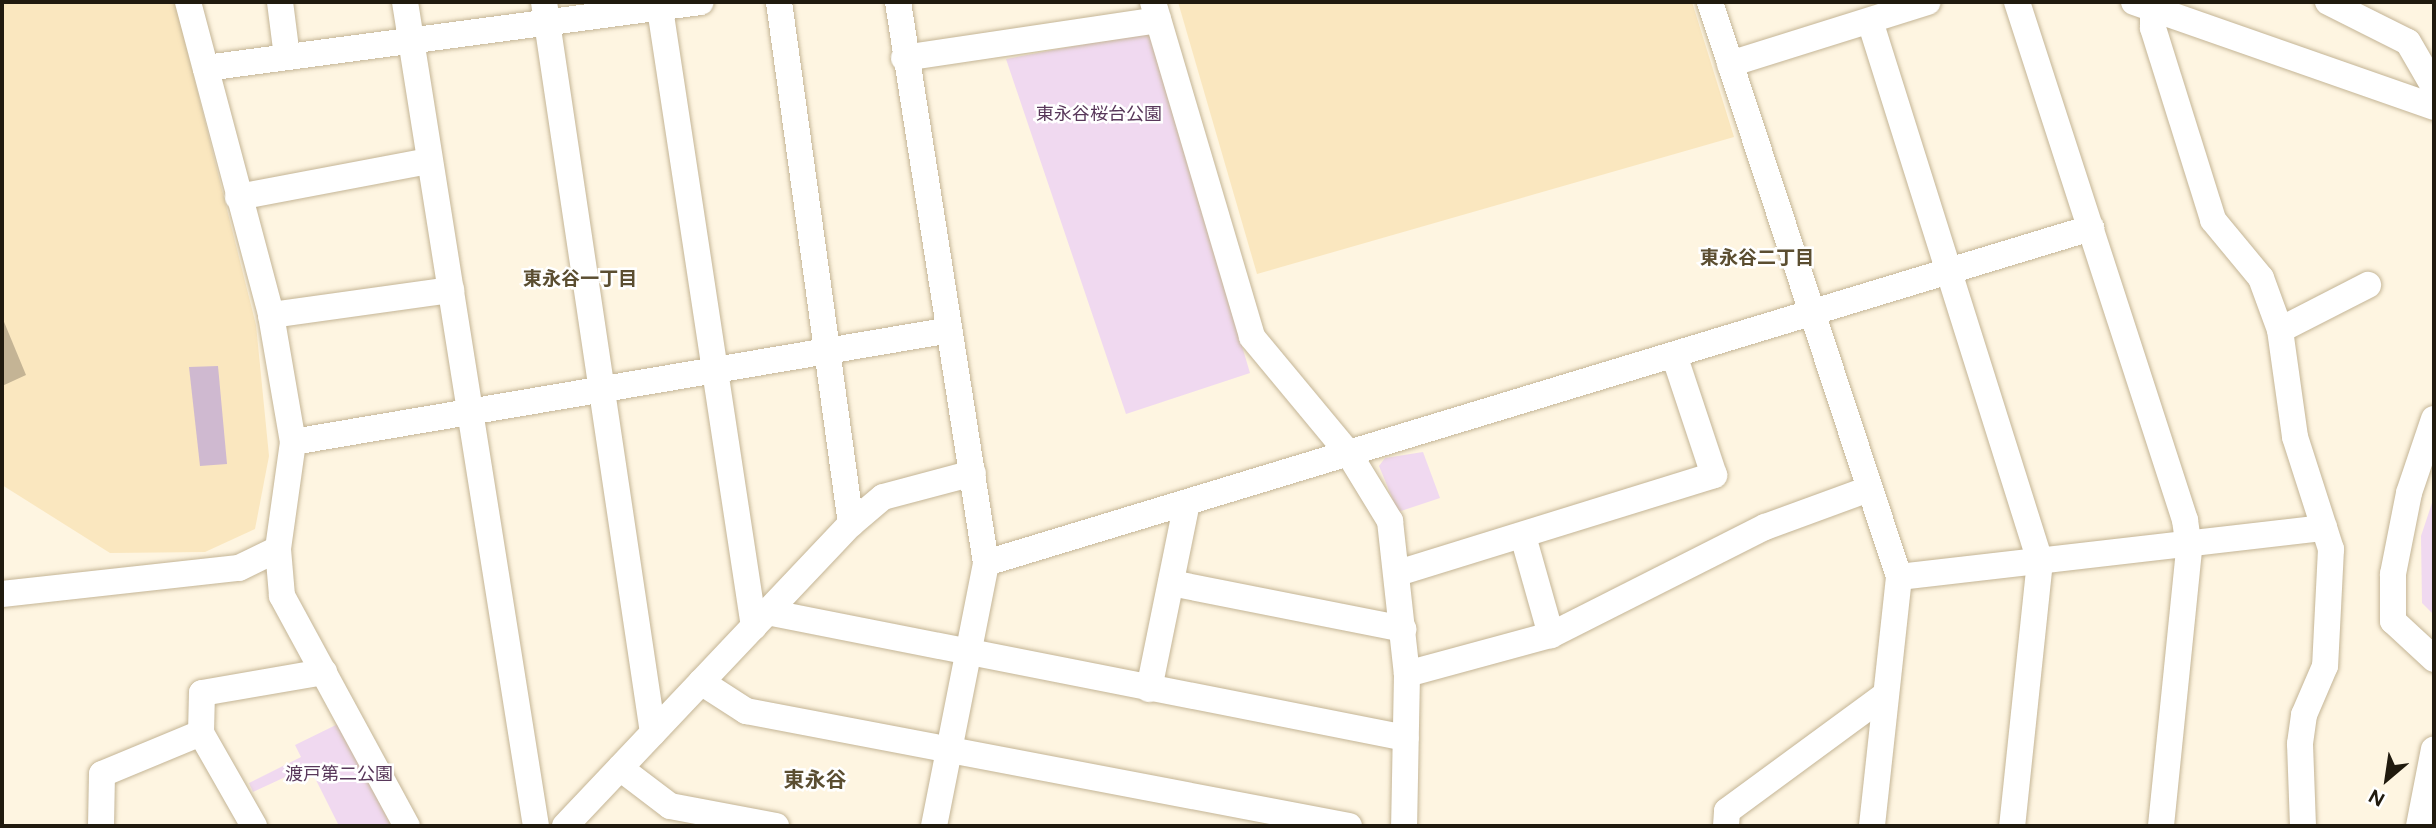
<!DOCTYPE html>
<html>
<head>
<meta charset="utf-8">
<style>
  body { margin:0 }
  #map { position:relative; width:2436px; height:828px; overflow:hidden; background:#fef5e1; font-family:Figtree,"Noto Sans JP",sans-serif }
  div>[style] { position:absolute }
  .built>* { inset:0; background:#fae7bf }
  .green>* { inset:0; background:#f0d9f0 }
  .water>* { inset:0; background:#cfb9d0 }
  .building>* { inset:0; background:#c4b495 }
  .roads { filter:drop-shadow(0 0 2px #c4b596) drop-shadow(0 0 2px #c4b596) }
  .minor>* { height:26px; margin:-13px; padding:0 13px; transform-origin:13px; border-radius:13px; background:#fff }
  span { translate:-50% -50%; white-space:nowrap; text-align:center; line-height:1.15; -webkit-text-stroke:5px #fff; paint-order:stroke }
  .park-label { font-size:18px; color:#58375a }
  .neighbourhood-label { font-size:19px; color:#5b4e31; font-weight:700 }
  .quarter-label { font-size:21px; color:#5b4e31; font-weight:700 }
  .frame { position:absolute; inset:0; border:4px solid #201a0e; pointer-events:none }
  .north { position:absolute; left:2352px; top:744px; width:70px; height:70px; -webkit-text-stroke:5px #fff; paint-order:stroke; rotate:209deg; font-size:19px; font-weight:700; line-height:28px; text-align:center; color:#201a0e }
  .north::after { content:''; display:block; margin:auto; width:24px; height:32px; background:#201a0e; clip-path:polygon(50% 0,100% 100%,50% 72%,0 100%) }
</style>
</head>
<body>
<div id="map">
  <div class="built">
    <div style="clip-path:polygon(2px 2px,175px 2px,256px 325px,269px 456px,255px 529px,205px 552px,110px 553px,2px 485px)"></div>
    <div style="clip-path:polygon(1178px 2px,1692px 2px,1734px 137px,1257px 274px)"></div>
  </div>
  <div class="green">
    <div style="clip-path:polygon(1149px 32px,1250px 373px,1126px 414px,1006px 59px)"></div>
    <div style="clip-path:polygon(1423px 452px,1440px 498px,1398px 512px,1379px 466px,1385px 458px)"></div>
    <div style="clip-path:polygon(2434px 497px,2434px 615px,2422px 603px,2421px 536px)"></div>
    <div style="clip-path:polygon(340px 723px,391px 826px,339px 826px,309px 766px,253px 792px,249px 783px,301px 757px,295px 745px)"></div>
  </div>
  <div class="water">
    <div style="clip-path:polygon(218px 366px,227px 464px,200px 466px,189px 367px)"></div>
  </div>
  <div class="building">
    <div style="clip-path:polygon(2px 317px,26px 375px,2px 386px)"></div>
  </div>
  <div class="roads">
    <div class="minor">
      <div style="left:188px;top:2px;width:324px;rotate:75.1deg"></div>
      <div style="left:271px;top:315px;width:129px;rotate:80.2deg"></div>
      <div style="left:293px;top:442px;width:108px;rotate:98deg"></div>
      <div style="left:278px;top:549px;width:47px;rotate:85.1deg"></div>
      <div style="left:282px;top:596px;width:262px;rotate:61.5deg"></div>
      <div style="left:280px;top:2px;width:55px;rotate:82.7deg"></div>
      <div style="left:405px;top:2px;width:834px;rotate:80.97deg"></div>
      <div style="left:544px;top:2px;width:739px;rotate:81.52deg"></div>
      <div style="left:659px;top:2px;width:632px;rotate:81.36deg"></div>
      <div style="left:779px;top:2px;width:527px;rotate:82.15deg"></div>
      <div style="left:898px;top:2px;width:568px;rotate:81.09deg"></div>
      <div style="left:986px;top:563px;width:1155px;rotate:-16.87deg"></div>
      <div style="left:1153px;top:2px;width:349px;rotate:73.5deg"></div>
      <div style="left:1252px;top:337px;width:152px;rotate:50.3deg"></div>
      <div style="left:1349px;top:454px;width:79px;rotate:58.5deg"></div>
      <div style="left:1390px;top:521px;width:154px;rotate:83.7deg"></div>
      <div style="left:1407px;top:674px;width:152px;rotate:91.1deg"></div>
      <div style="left:1710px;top:2px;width:605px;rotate:71.8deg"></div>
      <div style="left:1899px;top:577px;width:250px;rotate:96.2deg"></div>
      <div style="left:2017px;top:2px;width:545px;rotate:72.03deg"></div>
      <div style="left:2185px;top:520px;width:30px;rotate:82deg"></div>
      <div style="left:2189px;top:550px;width:277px;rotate:95.8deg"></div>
      <div style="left:2134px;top:2px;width:318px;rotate:19.3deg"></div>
      <div style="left:2328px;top:2px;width:89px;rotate:26.6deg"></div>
      <div style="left:2408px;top:42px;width:52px;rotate:60deg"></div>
      <div style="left:2153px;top:8px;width:20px;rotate:90deg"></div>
      <div style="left:2153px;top:28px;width:201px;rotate:72.6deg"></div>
      <div style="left:2213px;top:220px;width:75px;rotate:50.4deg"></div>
      <div style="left:2261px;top:278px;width:55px;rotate:69.9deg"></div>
      <div style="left:2280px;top:330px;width:108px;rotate:82deg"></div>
      <div style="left:2295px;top:437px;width:118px;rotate:72.2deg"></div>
      <div style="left:2331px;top:549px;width:117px;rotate:92.9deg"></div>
      <div style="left:2325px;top:666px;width:53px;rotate:113.2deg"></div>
      <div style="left:2304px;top:715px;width:29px;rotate:98deg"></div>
      <div style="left:2300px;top:744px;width:82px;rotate:87.9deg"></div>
      <div style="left:1870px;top:21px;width:566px;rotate:72.53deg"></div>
      <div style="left:2040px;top:561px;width:266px;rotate:96deg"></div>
      <div style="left:904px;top:58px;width:257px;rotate:-8.5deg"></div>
      <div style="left:1730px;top:64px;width:207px;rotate:-17.4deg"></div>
      <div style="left:206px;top:68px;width:499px;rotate:-7.6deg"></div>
      <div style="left:238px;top:197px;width:193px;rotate:-10.7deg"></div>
      <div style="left:271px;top:315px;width:182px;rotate:-7.9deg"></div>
      <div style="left:2280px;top:330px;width:99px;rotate:-27.1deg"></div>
      <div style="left:2434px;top:419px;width:78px;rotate:108.7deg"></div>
      <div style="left:2409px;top:493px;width:83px;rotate:101.2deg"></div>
      <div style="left:2393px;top:574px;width:47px;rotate:90deg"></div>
      <div style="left:2393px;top:621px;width:56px;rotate:42.8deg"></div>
      <div style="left:293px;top:442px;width:666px;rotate:-9.67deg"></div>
      <div style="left:1523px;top:536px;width:103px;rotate:74.2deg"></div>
      <div style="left:1398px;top:573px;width:331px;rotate:-17.2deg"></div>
      <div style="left:1714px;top:475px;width:126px;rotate:-108.4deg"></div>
      <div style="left:1899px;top:577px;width:428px;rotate:-6.6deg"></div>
      <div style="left:1171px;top:583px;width:237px;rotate:11.2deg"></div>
      <div style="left:2px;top:594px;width:238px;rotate:-6.3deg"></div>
      <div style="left:239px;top:568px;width:43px;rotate:-26deg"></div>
      <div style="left:767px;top:612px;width:651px;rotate:11.15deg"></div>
      <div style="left:1407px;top:674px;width:149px;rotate:-15.2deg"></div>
      <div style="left:1551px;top:635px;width:240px;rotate:-26.8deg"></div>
      <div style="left:1765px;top:527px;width:111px;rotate:-20.1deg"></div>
      <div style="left:701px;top:682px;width:54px;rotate:32.8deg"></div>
      <div style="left:746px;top:711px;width:614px;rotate:10.8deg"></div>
      <div style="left:1149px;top:689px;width:190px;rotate:-78.5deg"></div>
      <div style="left:620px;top:768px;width:63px;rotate:37.2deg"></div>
      <div style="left:670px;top:806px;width:108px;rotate:10.7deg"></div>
      <div style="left:101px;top:826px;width:52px;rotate:-88.9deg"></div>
      <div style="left:102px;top:774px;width:107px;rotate:-22.5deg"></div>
      <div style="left:254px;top:826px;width:107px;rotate:-119.7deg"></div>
      <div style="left:201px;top:733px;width:40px;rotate:-88.6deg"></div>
      <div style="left:202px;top:693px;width:124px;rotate:-9.8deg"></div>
      <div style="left:565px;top:826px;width:416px;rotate:-46.6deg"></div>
      <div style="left:851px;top:524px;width:42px;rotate:-40.2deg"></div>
      <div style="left:883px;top:497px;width:93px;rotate:-14.9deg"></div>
      <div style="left:934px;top:826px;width:268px;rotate:-78.8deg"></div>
      <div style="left:1726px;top:826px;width:15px;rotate:-86deg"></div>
      <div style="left:1727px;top:811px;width:197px;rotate:-36.3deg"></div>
      <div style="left:2419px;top:826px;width:78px;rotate:-79deg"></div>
    </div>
  </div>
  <div class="park-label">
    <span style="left:1099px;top:114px">東永谷桜台公園</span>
    <span style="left:339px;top:774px">渡戸第二公園</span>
  </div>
  <div class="neighbourhood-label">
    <span style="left:1757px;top:258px">東永谷二丁目</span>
    <span style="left:580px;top:279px">東永谷一丁目</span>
  </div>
  <div class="quarter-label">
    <span style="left:815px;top:780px">東永谷</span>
  </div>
  <div class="frame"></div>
  <div class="north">N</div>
</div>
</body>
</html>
